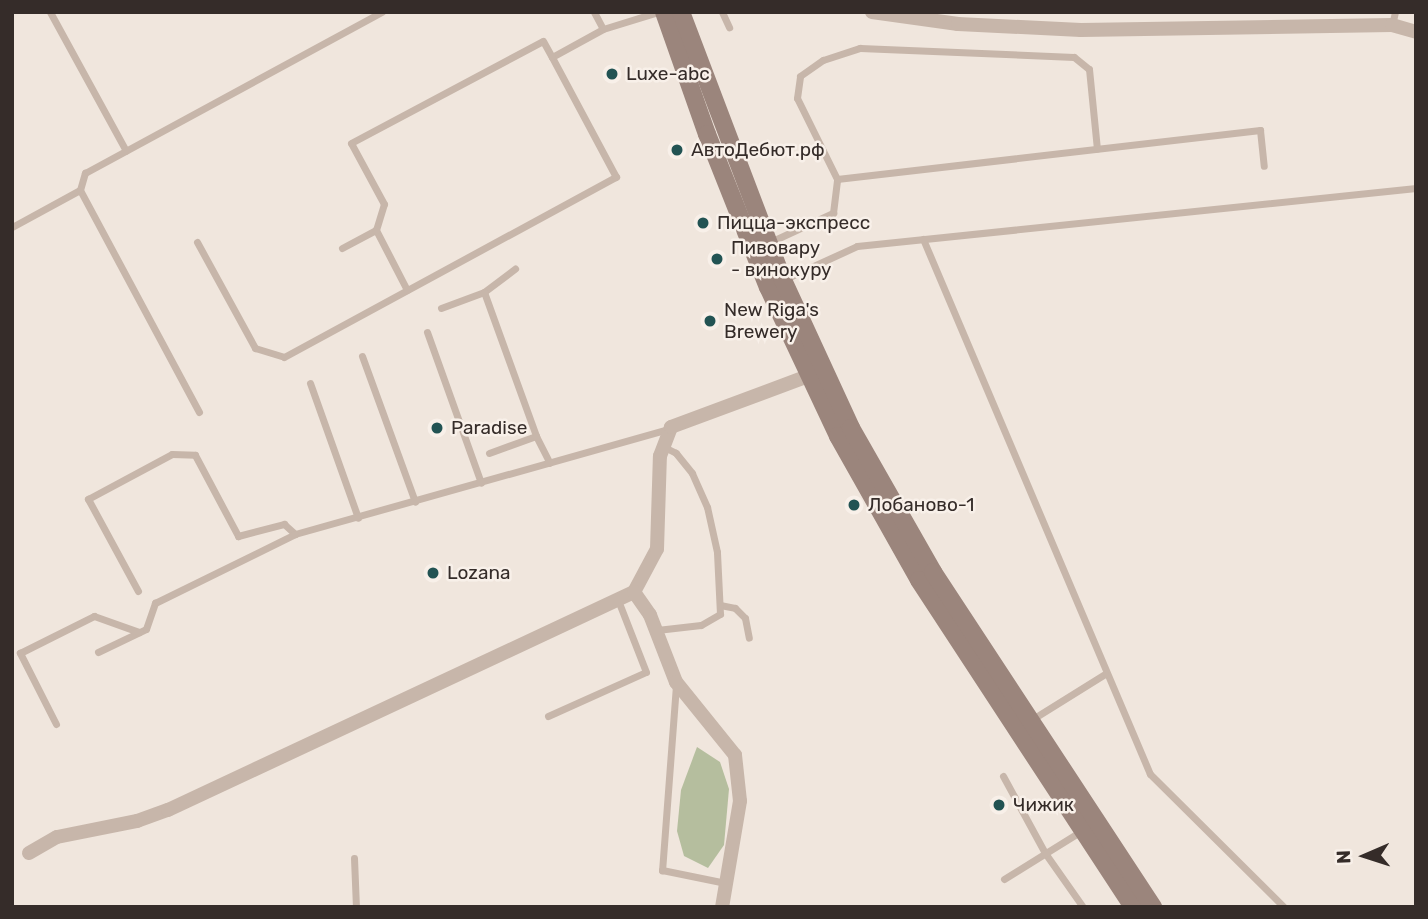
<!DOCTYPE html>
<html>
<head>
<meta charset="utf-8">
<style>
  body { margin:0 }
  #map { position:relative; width:1428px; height:919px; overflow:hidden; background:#f0e6dd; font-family:Rubik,sans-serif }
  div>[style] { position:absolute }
  .green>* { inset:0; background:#b5be9e }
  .service>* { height:7px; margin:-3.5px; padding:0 3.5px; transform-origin:3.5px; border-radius:3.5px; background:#c7b6aa }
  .minor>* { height:14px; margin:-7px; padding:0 7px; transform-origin:7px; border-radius:7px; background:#c7b6aa }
  .secondary>* { height:18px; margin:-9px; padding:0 9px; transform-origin:9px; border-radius:9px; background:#9b857c }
  .dots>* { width:19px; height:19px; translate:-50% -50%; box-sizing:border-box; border:4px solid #f8f0e9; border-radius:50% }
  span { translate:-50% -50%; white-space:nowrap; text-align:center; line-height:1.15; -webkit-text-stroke:5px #f8f0e9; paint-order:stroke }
  .poi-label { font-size:19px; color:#352c29 }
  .left { translate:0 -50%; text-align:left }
  .frame { position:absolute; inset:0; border:14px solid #352c29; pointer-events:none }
  .north { position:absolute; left:1330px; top:821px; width:70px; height:70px; -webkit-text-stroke:5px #f8f0e9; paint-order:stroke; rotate:267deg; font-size:19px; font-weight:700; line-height:28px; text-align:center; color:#352c29 }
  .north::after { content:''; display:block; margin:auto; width:24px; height:32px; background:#352c29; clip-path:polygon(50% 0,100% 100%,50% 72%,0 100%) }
</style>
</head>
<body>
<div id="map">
  <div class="green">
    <div style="clip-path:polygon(697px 747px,720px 762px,729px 789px,724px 845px,708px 868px,684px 856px,677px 831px,681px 790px)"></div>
  </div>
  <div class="service">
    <div style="left:50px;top:12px;width:158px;rotate:61.3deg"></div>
    <div style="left:594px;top:12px;width:19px;rotate:62deg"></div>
    <div style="left:722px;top:12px;width:17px;rotate:65deg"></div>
    <div style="left:1392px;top:25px;width:13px;rotate:-77deg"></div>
    <div style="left:837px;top:179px;width:90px;rotate:-116.3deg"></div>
    <div style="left:797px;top:98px;width:22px;rotate:-82deg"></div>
    <div style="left:800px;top:76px;width:28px;rotate:-35deg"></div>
    <div style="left:823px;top:60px;width:39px;rotate:-18deg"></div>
    <div style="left:860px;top:48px;width:214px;rotate:2.4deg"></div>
    <div style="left:1074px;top:57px;width:19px;rotate:39deg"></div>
    <div style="left:1089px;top:69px;width:80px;rotate:84.3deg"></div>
    <div style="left:12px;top:227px;width:77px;rotate:-28.6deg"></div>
    <div style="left:923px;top:239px;width:581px;rotate:67.01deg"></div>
    <div style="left:1150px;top:774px;width:189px;rotate:44.8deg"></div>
    <div style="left:197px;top:242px;width:121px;rotate:61.3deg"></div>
    <div style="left:255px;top:348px;width:30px;rotate:17deg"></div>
    <div style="left:284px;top:357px;width:378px;rotate:-28.5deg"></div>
    <div style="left:616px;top:177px;width:136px;rotate:-118.1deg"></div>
    <div style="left:552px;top:57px;width:58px;rotate:-28.8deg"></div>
    <div style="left:603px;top:29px;width:58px;rotate:-17.2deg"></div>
    <div style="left:768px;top:243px;width:72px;rotate:-24.8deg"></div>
    <div style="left:833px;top:213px;width:34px;rotate:-83deg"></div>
    <div style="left:837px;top:179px;width:426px;rotate:-6.6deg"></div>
    <div style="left:1260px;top:130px;width:36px;rotate:84deg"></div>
    <div style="left:342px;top:248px;width:38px;rotate:-28deg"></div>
    <div style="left:785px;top:279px;width:79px;rotate:-24.6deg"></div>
    <div style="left:857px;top:246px;width:562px;rotate:-5.92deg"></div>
    <div style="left:407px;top:290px;width:68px;rotate:-117.3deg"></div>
    <div style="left:376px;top:230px;width:27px;rotate:-73deg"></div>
    <div style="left:384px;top:204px;width:69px;rotate:-118.4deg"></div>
    <div style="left:351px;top:143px;width:217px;rotate:-28deg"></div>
    <div style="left:543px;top:41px;width:18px;rotate:61deg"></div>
    <div style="left:484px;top:292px;width:39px;rotate:-37deg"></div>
    <div style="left:441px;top:308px;width:46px;rotate:-20.4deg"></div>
    <div style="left:484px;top:292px;width:153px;rotate:70.1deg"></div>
    <div style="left:427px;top:332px;width:160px;rotate:70.3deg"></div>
    <div style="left:362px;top:356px;width:155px;rotate:70deg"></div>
    <div style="left:310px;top:383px;width:143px;rotate:70.4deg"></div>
    <div style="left:199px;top:412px;width:252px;rotate:-118.2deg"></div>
    <div style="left:80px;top:190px;width:18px;rotate:-74deg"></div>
    <div style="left:85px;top:173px;width:338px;rotate:-28.5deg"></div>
    <div style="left:489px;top:453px;width:50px;rotate:-19.9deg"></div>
    <div style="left:536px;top:436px;width:30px;rotate:63deg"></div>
    <div style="left:138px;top:591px;width:105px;rotate:-118.5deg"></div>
    <div style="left:88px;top:499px;width:95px;rotate:-28.2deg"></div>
    <div style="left:172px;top:454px;width:23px;rotate:2deg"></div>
    <div style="left:195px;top:455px;width:92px;rotate:62deg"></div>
    <div style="left:238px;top:536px;width:48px;rotate:-14.6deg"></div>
    <div style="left:284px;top:524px;width:15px;rotate:42deg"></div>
    <div style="left:295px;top:534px;width:391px;rotate:-15.7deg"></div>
    <div style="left:720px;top:605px;width:15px;rotate:11deg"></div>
    <div style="left:735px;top:608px;width:14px;rotate:45deg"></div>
    <div style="left:745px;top:618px;width:20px;rotate:79deg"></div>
    <div style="left:657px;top:630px;width:44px;rotate:-6.5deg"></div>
    <div style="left:701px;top:625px;width:22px;rotate:-30deg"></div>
    <div style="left:720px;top:614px;width:62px;rotate:-92.8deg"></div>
    <div style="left:717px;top:552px;width:46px;rotate:-102.5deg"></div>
    <div style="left:707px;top:507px;width:37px;rotate:-114deg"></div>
    <div style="left:692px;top:473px;width:26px;rotate:-129deg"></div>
    <div style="left:676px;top:453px;width:11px;rotate:-153deg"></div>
    <div style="left:98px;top:652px;width:53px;rotate:-25.6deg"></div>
    <div style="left:146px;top:629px;width:28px;rotate:-71deg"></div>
    <div style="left:155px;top:603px;width:156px;rotate:-26.2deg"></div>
    <div style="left:676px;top:685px;width:186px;rotate:94.3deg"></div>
    <div style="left:662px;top:870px;width:65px;rotate:11.5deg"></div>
    <div style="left:548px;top:716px;width:107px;rotate:-24.2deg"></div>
    <div style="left:646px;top:672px;width:77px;rotate:-111.3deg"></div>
    <div style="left:1031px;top:720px;width:87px;rotate:-31.9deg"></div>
    <div style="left:56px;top:724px;width:80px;rotate:-116.9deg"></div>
    <div style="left:20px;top:653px;width:83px;rotate:-26.6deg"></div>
    <div style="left:94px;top:616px;width:48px;rotate:19.6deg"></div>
    <div style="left:1003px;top:776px;width:88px;rotate:61.4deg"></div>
    <div style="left:1045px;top:853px;width:66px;rotate:54.9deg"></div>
    <div style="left:354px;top:858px;width:49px;rotate:87.7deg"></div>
    <div style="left:1004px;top:879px;width:91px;rotate:-31.9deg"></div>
  </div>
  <div class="minor">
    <div style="left:872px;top:12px;width:87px;rotate:7.9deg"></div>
    <div style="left:958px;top:24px;width:123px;rotate:2.8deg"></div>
    <div style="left:1081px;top:30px;width:311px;rotate:-0.9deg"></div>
    <div style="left:1392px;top:25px;width:25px;rotate:16deg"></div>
    <div style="left:634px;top:592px;width:49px;rotate:-61.9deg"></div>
    <div style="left:657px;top:549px;width:93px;rotate:-88.2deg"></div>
    <div style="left:660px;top:456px;width:31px;rotate:-69deg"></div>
    <div style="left:671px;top:427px;width:158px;rotate:-20.4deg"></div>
    <div style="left:29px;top:853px;width:32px;rotate:-30deg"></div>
    <div style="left:57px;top:837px;width:82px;rotate:-11.3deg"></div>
    <div style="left:137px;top:821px;width:33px;rotate:-20deg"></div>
    <div style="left:168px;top:810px;width:514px;rotate:-25.07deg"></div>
    <div style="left:634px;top:592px;width:28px;rotate:55deg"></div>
    <div style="left:650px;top:615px;width:72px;rotate:68.8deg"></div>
    <div style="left:676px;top:682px;width:94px;rotate:51.1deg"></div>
    <div style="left:735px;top:755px;width:46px;rotate:83.8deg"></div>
    <div style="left:740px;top:801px;width:108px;rotate:99.6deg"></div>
  </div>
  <div class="secondary">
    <div style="left:664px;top:12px;width:129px;rotate:70.6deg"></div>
    <div style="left:707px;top:134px;width:165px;rotate:68.3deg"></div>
    <div style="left:768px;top:287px;width:165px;rotate:64.8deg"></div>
    <div style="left:838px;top:436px;width:165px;rotate:60.6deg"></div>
    <div style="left:919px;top:580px;width:391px;rotate:56.8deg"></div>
    <div style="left:681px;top:12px;width:287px;rotate:69.2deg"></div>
    <div style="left:783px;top:280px;width:163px;rotate:65.3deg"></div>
    <div style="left:851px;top:428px;width:166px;rotate:60.3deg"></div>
    <div style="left:933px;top:572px;width:401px;rotate:56.7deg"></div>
  </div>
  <div class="dots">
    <div style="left:612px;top:74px;background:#225353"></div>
    <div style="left:677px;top:150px;background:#225353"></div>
    <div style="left:703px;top:223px;background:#225353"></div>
    <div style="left:717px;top:259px;background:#225353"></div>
    <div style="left:710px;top:321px;background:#225353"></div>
    <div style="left:437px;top:428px;background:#225353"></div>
    <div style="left:854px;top:505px;background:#225353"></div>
    <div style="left:433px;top:573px;background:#225353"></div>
    <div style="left:999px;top:805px;background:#225353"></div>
  </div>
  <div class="poi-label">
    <span class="left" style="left:626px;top:74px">Luxe-abc</span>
    <span class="left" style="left:691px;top:150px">АвтоДебют.рф</span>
    <span class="left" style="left:717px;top:223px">Пицца-экспресс</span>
    <span class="left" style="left:731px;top:259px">Пивовару<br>- винокуру</span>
    <span class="left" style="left:724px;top:321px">New Riga's<br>Brewery</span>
    <span class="left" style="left:451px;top:428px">Paradise</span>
    <span class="left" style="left:868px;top:505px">Лобаново-1</span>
    <span class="left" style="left:447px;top:573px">Lozana</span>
    <span class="left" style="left:1013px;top:805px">Чижик</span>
  </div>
  <div class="frame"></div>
  <div class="north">N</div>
</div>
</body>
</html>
